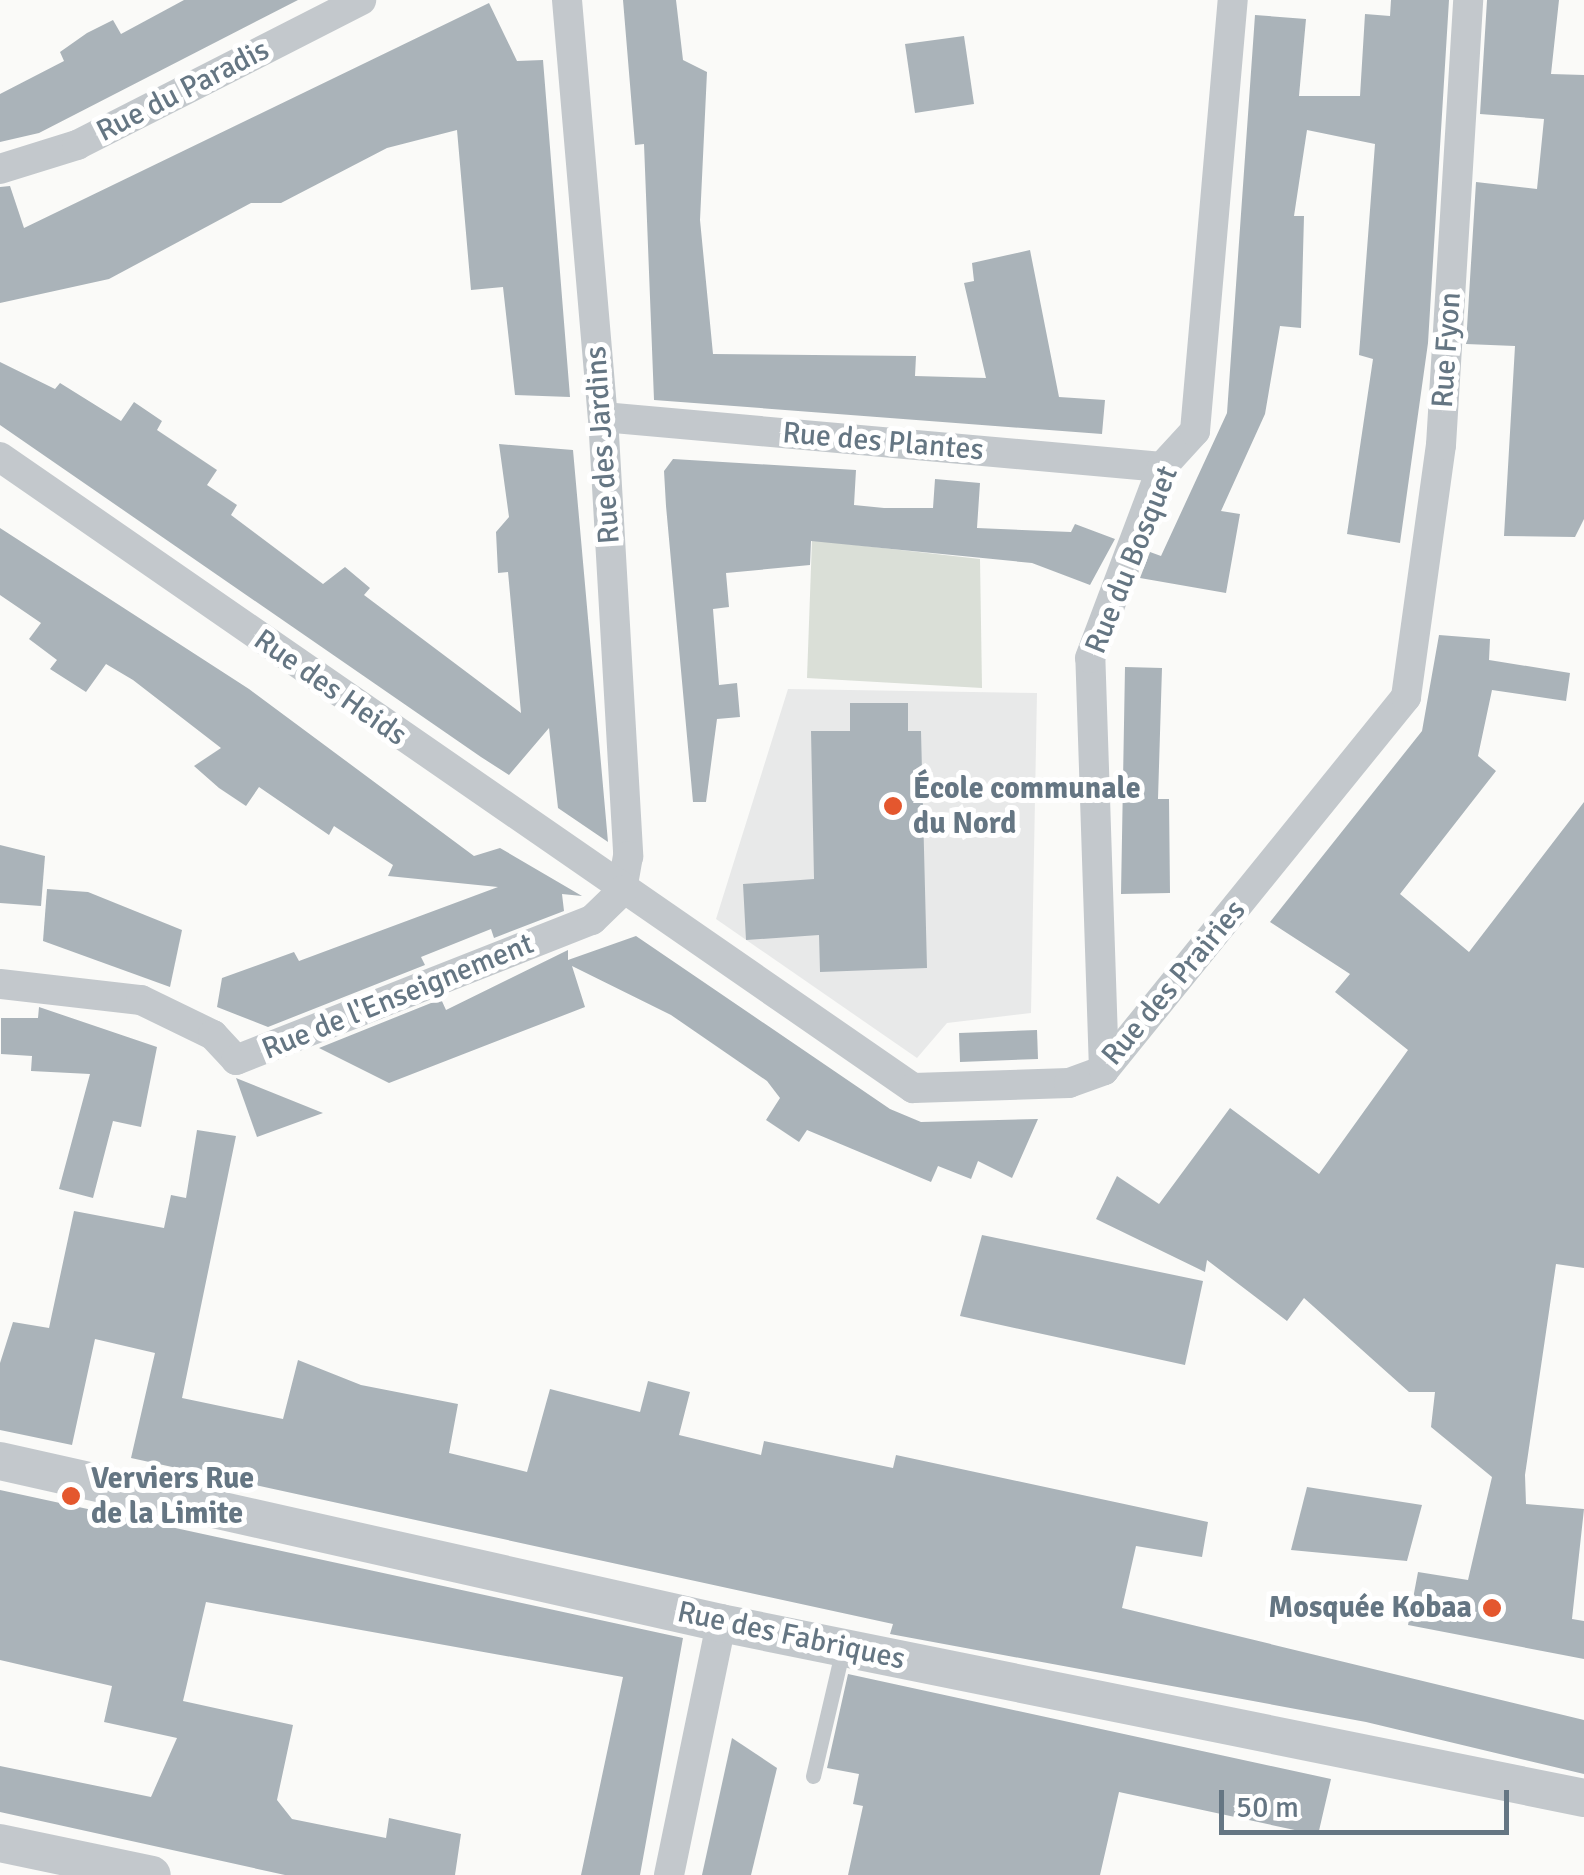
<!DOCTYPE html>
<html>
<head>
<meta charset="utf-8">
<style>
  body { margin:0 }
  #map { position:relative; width:1584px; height:1875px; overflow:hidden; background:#fafaf8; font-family:Signika,sans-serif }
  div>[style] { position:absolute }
  .built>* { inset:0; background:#e8e9e9 }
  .green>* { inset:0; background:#dadfd7 }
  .building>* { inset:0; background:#aab3b9 }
  .service>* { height:15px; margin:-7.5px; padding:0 7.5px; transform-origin:7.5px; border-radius:7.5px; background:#c3c8cc }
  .minor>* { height:30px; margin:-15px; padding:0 15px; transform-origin:15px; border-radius:15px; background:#c3c8cc }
  .tertiary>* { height:38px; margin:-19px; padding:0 19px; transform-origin:19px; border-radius:19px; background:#c3c8cc }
  .dots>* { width:28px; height:28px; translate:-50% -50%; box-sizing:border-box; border:5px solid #fff; border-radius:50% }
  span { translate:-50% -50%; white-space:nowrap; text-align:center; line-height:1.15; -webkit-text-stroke:10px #fff; paint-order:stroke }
  .street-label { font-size:30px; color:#657683 }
  .poi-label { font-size:30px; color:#657683; font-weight:700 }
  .left { translate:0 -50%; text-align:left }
  .right { translate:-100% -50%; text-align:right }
  .scale { position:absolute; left:1219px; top:1790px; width:290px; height:45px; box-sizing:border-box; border:5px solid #657683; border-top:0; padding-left:12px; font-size:30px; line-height:35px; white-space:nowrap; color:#657683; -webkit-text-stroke:8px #fff; paint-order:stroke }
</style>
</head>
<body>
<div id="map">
  <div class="built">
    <div style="clip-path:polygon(788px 689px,1037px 693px,1031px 1013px,947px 1023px,917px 1058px,716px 919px)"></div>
  </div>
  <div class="green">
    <div style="clip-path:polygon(812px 540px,980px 559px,982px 688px,807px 678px)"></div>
  </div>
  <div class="building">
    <div style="clip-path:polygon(184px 0,298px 0,39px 133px,0 142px,0 94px,64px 61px,60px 52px,87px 33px,113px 20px,121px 34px)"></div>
    <div style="clip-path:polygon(623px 0,676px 0,683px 60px,707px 72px,700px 220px,713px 354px,916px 356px,915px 376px,986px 378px,964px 283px,974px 281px,972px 263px,1030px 250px,1059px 397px,1105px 400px,1102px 434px,654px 400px,644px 144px,635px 145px)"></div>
    <div style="clip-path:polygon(1391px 0,1449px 0,1428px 343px,1400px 543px,1347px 534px,1373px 359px,1359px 355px,1375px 144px,1307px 130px,1294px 216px,1304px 216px,1301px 328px,1280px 326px,1265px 414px,1221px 511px,1240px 514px,1226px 593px,1140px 578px,1150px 552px,1161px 556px,1227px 413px,1255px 15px,1306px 19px,1299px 96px,1360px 96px,1365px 14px,1390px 16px)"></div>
    <div style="clip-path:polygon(1487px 0,1559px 0,1551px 74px,1584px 75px,1584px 519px,1575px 537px,1504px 536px,1515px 346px,1466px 344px,1476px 182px,1537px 189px,1544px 119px,1480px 114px)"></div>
    <div style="clip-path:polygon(489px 3px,517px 61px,543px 60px,570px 397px,515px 395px,503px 287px,471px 290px,457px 130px,387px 148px,281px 203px,251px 203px,109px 279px,0 303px,0 187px,10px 186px,24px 228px)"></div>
    <div style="clip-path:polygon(964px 36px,974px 104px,915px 113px,905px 44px)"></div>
    <div style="clip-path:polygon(0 362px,55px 389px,60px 383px,121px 421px,134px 402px,162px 421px,157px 430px,217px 470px,207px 485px,237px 505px,231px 515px,323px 584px,345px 567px,370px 588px,364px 595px,521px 713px,508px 572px,498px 573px,496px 532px,509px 517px,499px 444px,573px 450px,608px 842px,558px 808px,549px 728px,509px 775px,481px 757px,0 425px)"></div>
    <div style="clip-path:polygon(673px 459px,856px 470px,854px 505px,884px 508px,933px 508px,935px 479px,980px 483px,977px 528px,1071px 532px,1075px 524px,1115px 539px,1090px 585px,1032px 563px,811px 541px,810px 565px,726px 573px,729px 607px,713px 609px,719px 685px,737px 683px,740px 717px,717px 719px,706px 802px,693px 802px,666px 506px,664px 471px)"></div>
    <div style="clip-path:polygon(0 528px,249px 689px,474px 856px,500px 848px,582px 896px,562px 894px,564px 911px,494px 938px,491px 929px,421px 957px,425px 965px,268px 1027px,217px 1007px,222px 978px,294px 952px,299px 961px,498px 887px,388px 876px,393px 865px,334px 826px,329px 835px,259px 787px,246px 806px,219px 788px,194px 766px,221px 748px,133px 680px,106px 664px,86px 692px,50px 669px,57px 660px,29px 639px,41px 623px,0 595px)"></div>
    <div style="clip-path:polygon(1439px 635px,1490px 639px,1489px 660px,1570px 673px,1566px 701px,1492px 690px,1478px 756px,1496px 771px,1400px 894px,1469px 952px,1584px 802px,1584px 1268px,1556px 1264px,1525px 1475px,1526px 1504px,1584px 1509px,1572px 1619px,1584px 1621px,1584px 1659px,1408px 1625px,1418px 1572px,1468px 1580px,1492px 1477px,1431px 1427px,1435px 1392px,1409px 1392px,1304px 1298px,1287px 1321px,1207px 1260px,1205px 1272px,1096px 1219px,1117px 1176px,1159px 1204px,1230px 1108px,1319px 1174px,1408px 1050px,1335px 992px,1350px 974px,1270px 922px,1422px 731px)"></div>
    <div style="clip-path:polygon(1125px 667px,1162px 668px,1158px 799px,1169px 799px,1170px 893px,1121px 894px)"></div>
    <div style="clip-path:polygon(850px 703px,908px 703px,908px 731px,921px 731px,927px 968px,820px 972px,819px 935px,746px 940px,743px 884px,814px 879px,811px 731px,850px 731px)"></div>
    <div style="clip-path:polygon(0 845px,45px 856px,41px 906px,0 903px)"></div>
    <div style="clip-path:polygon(47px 889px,88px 892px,182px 930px,170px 987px,43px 941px)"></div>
    <div style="clip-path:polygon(636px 936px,890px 1109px,921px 1122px,1038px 1119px,1012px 1178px,978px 1161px,971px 1179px,938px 1166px,931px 1182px,807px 1130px,799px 1142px,766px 1120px,780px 1098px,767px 1081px,671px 1015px,572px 966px,585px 1007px,389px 1083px,319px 1048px,441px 999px,446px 1010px,568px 950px,568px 960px)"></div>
    <div style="clip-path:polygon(39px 1007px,157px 1047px,141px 1127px,113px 1121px,93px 1198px,59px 1189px,90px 1074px,31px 1071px,32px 1056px,1px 1054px,1px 1018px,38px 1018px)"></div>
    <div style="clip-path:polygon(1037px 1030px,1038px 1059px,960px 1062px,959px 1033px)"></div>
    <div style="clip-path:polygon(236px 1078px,323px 1113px,257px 1137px)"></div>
    <div style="clip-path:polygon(197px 1130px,236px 1136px,182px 1398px,283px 1419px,298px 1360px,361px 1385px,458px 1404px,449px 1453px,527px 1472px,550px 1389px,640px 1412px,648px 1381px,690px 1392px,679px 1435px,761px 1455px,764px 1441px,893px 1468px,896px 1455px,1208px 1522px,1202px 1557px,1136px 1546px,1122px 1608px,1584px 1720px,1584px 1774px,1366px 1722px,890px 1634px,893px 1624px,131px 1458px,155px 1353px,95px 1339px,72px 1445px,0 1430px,0 1363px,13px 1322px,49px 1328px,74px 1211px,164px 1228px,171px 1195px,186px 1198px)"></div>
    <div style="clip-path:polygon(982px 1235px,1203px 1281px,1185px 1365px,960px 1316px)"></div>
    <div style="clip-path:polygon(1307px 1487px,1422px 1505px,1407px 1561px,1291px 1550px)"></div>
    <div style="clip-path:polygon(0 1490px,683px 1638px,640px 1875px,581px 1875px,623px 1677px,206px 1602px,183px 1701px,293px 1725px,277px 1800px,292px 1819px,386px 1838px,389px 1818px,461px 1834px,455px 1875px,285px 1875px,0 1812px,0 1766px,151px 1797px,177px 1738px,104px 1722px,112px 1686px,0 1660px)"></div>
    <div style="clip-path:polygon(848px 1674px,1331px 1779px,1318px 1835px,1119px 1792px,1100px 1875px,848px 1875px,863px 1806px,853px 1804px,859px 1774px,827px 1768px)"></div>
    <div style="clip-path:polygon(732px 1738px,777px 1768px,751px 1875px,702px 1875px)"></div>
  </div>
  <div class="service">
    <div style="left:813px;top:1776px;width:131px;rotate:-76.8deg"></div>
  </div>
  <div class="minor">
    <div style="left:567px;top:0;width:419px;rotate:85.1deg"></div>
    <div style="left:603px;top:417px;width:440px;rotate:86.7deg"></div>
    <div style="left:628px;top:856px;width:36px;rotate:100deg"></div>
    <div style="left:0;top:169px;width:81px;rotate:-17.3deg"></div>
    <div style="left:77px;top:145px;width:319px;rotate:-27deg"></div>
    <div style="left:603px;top:417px;width:561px;rotate:5.11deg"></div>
    <div style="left:0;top:457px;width:1110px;rotate:34.65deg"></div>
    <div style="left:913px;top:1088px;width:156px;rotate:-1.8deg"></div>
    <div style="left:1069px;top:1083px;width:37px;rotate:-20deg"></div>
    <div style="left:1104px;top:1070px;width:480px;rotate:-51deg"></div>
    <div style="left:1406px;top:697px;width:254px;rotate:-82.1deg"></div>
    <div style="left:1441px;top:445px;width:446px;rotate:-86.5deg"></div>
    <div style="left:0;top:984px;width:142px;rotate:6.5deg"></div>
    <div style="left:141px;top:1000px;width:80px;rotate:25.9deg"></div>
    <div style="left:213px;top:1035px;width:34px;rotate:47deg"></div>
    <div style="left:236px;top:1060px;width:383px;rotate:-21.5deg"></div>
    <div style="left:592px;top:920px;width:42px;rotate:-44deg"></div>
    <div style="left:1104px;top:1070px;width:412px;rotate:-91.9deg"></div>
    <div style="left:1090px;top:658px;width:204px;rotate:-69.3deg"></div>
    <div style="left:1162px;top:467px;width:49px;rotate:-47.5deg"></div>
    <div style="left:1195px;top:431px;width:433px;rotate:-85deg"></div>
    <div style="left:669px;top:1875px;width:257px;rotate:-78.3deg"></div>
  </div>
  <div class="tertiary">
    <div style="left:0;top:1461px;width:739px;rotate:12.66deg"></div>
    <div style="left:721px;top:1623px;width:881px;rotate:11.46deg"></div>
    <div style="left:0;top:1843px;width:155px;rotate:11.9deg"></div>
  </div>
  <div class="dots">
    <div style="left:893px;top:806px;background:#e4572e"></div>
    <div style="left:71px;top:1496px;background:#e4572e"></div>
    <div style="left:1492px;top:1608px;background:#e4572e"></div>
  </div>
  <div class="street-label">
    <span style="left:183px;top:91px;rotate:-27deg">Rue du Paradis</span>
    <span style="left:1447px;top:350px;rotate:-86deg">Rue Fyon</span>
    <span style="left:883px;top:442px;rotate:5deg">Rue des Plantes</span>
    <span style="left:603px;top:445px;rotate:-94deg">Rue des Jardins</span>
    <span style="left:1132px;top:560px;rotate:-68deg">Rue du Bosquet</span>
    <span style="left:330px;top:688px;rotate:35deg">Rue des Heids</span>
    <span style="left:1174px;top:983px;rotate:-50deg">Rue des Prairies</span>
    <span style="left:398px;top:997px;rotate:-22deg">Rue de l'Enseignement</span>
    <span style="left:791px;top:1636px;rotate:12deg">Rue des Fabriques</span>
  </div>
  <div class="poi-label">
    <span class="left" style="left:913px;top:806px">École communale<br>du Nord</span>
    <span class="left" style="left:91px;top:1496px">Verviers Rue<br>de la Limite</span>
    <span class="right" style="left:1472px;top:1608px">Mosquée Kobaa</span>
  </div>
  <div class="scale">50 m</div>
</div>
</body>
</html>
